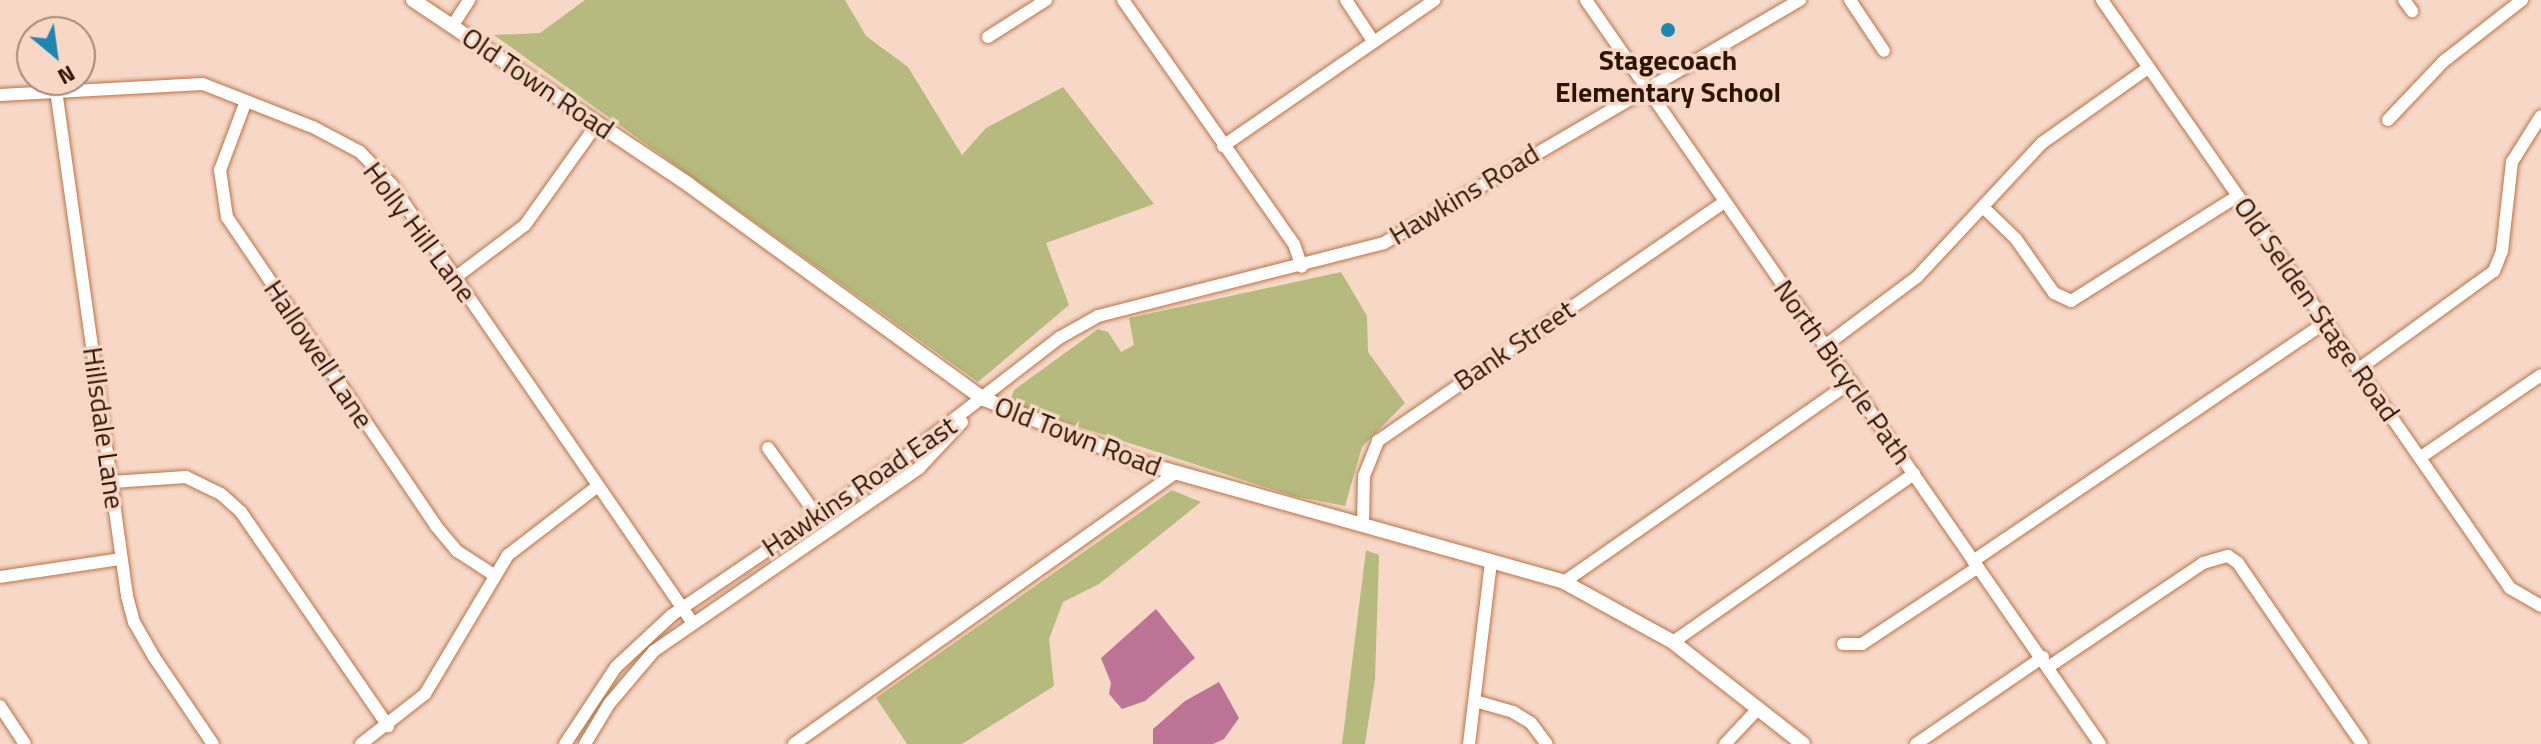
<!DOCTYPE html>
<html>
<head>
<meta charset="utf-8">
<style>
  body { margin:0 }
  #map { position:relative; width:2541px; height:744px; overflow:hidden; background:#f7d8c7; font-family:"Titillium Web",sans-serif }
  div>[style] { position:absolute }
  .green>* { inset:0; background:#b6ba7e }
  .water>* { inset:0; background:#bd7395 }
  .roads { filter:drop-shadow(0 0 2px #b97449) drop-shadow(0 0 2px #b97449) }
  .minor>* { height:12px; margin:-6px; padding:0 6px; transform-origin:6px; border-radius:6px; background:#fff }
  .major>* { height:14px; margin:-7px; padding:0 7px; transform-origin:7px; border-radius:7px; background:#fff }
  .dots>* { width:22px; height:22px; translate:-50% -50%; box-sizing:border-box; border:4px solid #f7d8c7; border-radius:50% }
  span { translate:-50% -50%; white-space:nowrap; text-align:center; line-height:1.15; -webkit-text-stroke:7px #f7d8c7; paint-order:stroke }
  .poi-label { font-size:28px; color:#2f1403; font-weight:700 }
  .street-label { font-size:28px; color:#2f1403 }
  .north { position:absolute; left:16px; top:16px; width:80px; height:80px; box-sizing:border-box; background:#f7d8c7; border:2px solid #a78a79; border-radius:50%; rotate:151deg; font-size:22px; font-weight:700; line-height:32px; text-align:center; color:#2f1403 }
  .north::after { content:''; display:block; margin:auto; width:28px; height:36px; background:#2186af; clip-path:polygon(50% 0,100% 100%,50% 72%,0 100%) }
</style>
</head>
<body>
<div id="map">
  <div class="green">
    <div style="clip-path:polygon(585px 0,845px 0,866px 36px,908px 67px,962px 155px,986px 128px,1063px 87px,1154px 204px,1046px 243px,1069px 305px,978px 382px,494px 35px,540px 33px)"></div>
    <div style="clip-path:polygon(1341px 272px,1367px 316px,1368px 352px,1405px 403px,1362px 447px,1345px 506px,1293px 496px,1009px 404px,1014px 390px,1098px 329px,1108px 332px,1121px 352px,1134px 345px,1129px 318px)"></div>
    <div style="clip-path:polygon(1172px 490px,1201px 502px,1099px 584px,1063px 602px,1049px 639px,1054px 686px,962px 744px,907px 744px,876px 698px)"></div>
    <div style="clip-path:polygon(1366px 550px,1379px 555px,1375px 679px,1365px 744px,1342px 744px)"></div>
  </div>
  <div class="water">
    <div style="clip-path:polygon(1156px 609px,1195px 658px,1145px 701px,1122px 709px,1109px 694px,1111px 683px,1101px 658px)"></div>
    <div style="clip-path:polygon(1219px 682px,1239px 718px,1224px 739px,1213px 744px,1153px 744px,1153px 729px,1185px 701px)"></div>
  </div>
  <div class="roads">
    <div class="minor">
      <div style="left:1123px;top:0;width:298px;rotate:55deg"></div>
      <div style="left:1294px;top:244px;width:24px;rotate:71deg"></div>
      <div style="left:1346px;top:0;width:49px;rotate:56.6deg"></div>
      <div style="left:1586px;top:0;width:904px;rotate:55.36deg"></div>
      <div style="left:1850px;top:0;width:61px;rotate:56.3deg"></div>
      <div style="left:2102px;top:0;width:716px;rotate:55.24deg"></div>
      <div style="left:2510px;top:588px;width:36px;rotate:30deg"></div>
      <div style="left:2404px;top:0;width:14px;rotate:54deg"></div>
      <div style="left:453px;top:25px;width:30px;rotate:-57deg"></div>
      <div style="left:988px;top:37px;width:69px;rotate:-32.5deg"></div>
      <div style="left:56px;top:90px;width:511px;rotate:82.01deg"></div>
      <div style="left:127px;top:596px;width:27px;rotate:75deg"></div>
      <div style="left:134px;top:622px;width:40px;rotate:60.3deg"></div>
      <div style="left:154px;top:657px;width:105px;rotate:55.9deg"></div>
      <div style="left:0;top:95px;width:203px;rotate:-3.1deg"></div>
      <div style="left:203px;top:84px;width:118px;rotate:21.4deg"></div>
      <div style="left:313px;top:127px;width:53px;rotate:28deg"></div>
      <div style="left:360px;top:152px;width:45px;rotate:45.9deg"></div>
      <div style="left:391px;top:184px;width:531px;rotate:55.5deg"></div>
      <div style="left:246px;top:101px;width:74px;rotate:110.6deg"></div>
      <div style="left:220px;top:170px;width:48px;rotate:81.5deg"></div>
      <div style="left:227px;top:217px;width:373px;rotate:55.9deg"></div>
      <div style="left:436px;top:526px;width:33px;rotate:50deg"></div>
      <div style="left:457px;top:551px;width:44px;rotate:33deg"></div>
      <div style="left:2388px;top:120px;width:81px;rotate:-46.5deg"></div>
      <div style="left:2444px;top:61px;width:99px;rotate:-38deg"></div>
      <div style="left:1223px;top:146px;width:257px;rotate:-34.6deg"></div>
      <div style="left:1983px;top:207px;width:46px;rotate:44.1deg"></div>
      <div style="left:2016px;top:239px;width:66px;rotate:54.9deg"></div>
      <div style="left:2054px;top:293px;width:19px;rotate:25deg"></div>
      <div style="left:2071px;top:301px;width:197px;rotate:-32.2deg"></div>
      <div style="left:456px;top:277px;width:86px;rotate:-37deg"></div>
      <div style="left:525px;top:225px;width:124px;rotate:-54.5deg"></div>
      <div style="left:1826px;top:345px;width:114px;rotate:-36.8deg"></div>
      <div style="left:1917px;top:277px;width:183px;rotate:-47deg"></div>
      <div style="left:2042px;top:143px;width:130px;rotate:-35.3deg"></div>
      <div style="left:2360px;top:368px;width:165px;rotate:-35.9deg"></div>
      <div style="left:2494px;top:271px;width:22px;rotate:-68deg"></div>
      <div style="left:2502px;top:251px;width:90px;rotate:-83.6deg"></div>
      <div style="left:2512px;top:162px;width:54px;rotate:-57.8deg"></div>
      <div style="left:768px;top:448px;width:90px;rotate:54deg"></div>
      <div style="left:2421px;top:457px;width:145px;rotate:-34.3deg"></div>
      <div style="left:112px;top:482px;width:74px;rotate:-3.9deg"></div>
      <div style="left:186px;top:477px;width:39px;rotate:26deg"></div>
      <div style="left:221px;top:494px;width:27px;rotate:42deg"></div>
      <div style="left:241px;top:512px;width:260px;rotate:55.5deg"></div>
      <div style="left:1363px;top:524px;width:48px;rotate:-88.8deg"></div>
      <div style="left:1364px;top:476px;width:38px;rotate:-68deg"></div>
      <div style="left:1378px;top:441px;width:421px;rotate:-34.6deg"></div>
      <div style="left:1973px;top:561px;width:428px;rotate:-34.1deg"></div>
      <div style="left:0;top:577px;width:122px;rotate:-8.5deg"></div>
      <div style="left:1564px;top:582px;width:350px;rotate:-34.9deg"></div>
      <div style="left:1673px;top:642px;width:294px;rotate:-34.9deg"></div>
      <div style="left:1843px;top:644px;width:19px"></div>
      <div style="left:1862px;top:644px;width:138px;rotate:-33.5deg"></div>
      <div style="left:2050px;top:666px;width:184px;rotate:-33.9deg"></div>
      <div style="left:2203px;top:563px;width:26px;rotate:-16deg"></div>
      <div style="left:2228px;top:556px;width:12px;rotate:35deg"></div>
      <div style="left:2238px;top:563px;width:219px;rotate:55.6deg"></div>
      <div style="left:1475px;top:701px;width:40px;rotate:16deg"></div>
      <div style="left:1513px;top:712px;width:21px;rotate:31deg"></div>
      <div style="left:1531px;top:723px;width:26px;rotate:53deg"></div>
      <div style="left:0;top:706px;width:45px;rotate:56.7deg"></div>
      <div style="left:361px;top:744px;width:81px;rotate:-38deg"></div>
      <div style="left:425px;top:694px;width:162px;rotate:-59.2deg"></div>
      <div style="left:508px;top:555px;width:113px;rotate:-37.5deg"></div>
      <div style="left:565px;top:744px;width:92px;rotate:-56.5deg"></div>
      <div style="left:616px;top:667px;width:76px;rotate:-42.9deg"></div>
      <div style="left:672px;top:615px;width:287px;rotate:-34.2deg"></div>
      <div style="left:909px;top:454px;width:190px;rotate:-37.7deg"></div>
      <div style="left:1059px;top:338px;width:45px;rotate:-29.4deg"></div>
      <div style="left:1098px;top:316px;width:295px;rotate:-14.3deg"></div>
      <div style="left:1384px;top:243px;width:482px;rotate:-30.3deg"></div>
      <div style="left:585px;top:744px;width:47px;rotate:-59deg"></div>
      <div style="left:609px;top:704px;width:70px;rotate:-49.7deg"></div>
      <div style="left:654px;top:651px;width:322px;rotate:-34.6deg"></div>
      <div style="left:919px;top:468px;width:63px;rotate:-46.9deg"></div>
      <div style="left:794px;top:744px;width:468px;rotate:-35.4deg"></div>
      <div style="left:1469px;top:744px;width:183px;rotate:-83.1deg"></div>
      <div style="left:1725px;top:744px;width:45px;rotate:-46.8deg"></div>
      <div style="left:1916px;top:744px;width:154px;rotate:-34.4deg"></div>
    </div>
    <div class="major">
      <div style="left:413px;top:0;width:332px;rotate:33.8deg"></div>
      <div style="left:689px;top:185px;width:364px;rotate:36deg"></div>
      <div style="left:984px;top:399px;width:170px;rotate:22.1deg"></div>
      <div style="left:1142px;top:463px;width:438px;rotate:15.7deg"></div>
      <div style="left:1564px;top:582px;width:124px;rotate:28.8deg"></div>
      <div style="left:1673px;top:642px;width:165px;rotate:38.1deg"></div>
    </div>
  </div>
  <div class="dots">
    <div style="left:1668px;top:30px;background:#2186af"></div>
  </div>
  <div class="poi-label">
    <span style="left:1668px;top:76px">Stagecoach<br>Elementary School</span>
  </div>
  <div class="street-label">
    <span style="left:538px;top:83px;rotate:34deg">Old Town Road</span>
    <span style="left:1464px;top:194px;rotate:-31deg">Hawkins Road</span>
    <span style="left:420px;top:232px;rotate:53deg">Holly Hill Lane</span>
    <span style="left:2317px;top:309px;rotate:55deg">Old Selden Stage Road</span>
    <span style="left:1514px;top:345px;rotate:-34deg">Bank Street</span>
    <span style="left:319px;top:354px;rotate:56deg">Hallowell Lane</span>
    <span style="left:1843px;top:372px;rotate:55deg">North Bicycle Path</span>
    <span style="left:104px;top:428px;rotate:82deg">Hillsdale Lane</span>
    <span style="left:1078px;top:436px;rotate:21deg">Old Town Road</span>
    <span style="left:859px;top:486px;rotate:-34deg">Hawkins Road East</span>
  </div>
  <div class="north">N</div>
</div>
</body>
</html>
